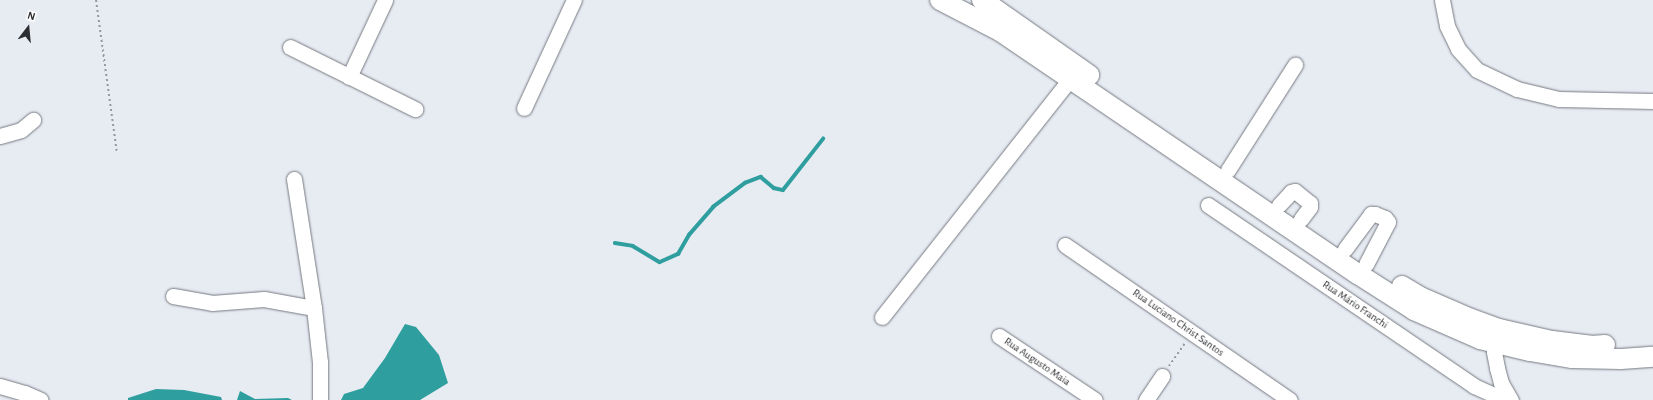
<!DOCTYPE html>
<html>
<head>
<meta charset="utf-8">
<style>
  body { margin:0 }
  #map { position:relative; width:1653px; height:400px; overflow:hidden; background:#e7ebf2; font-family:"Alegreya Sans",sans-serif }
  div>[style] { position:absolute }
  .water>* { inset:0; background:#2f9e9f }
  .stream>* { height:3.5px; margin:-1.75px; padding:0 1.75px; transform-origin:1.75px; border-radius:1.75px; background:#2f9e9f }
  .path>* { height:2px; margin-top:-1px; transform-origin:0; background:repeating-linear-gradient(90deg,#95989e 0 2px,transparent 0 5px) }
  .roads { filter:drop-shadow(0 0 1px #757980) drop-shadow(0 0 1px #757980) }
  .minor>* { height:15px; margin:-7.5px; padding:0 7.5px; transform-origin:7.5px; border-radius:7.5px; background:#fff }
  .major>* { height:20px; margin:-10px; padding:0 10px; transform-origin:10px; border-radius:10px; background:#fff }
  span { translate:-50% -50%; white-space:nowrap; text-align:center; line-height:1.15; -webkit-text-stroke:4px #fff; paint-order:stroke }
  .street-label { font-size:11px; color:#2c2e31 }
  .north { position:absolute; left:8px; top:8px; width:40px; height:40px; -webkit-text-stroke:3px #fff; paint-order:stroke; rotate:16deg; font-size:11px; font-weight:700; line-height:16px; text-align:center; color:#2c2e31 }
  .north::after { content:''; display:block; margin:auto; width:14px; height:18px; background:#2c2e31; clip-path:polygon(50% 0,100% 100%,50% 72%,0 100%) }
</style>
</head>
<body>
<div id="map">
  <div class="water">
    <div style="clip-path:polygon(405px 324px,416px 327px,439px 355px,448px 383px,420px 400px,341px 400px,344px 394px,363px 388px,385px 358px)"></div>
    <div style="clip-path:polygon(156px 389px,184px 390px,221px 397px,222px 400px,128px 400px,128px 398px)"></div>
    <div style="clip-path:polygon(240px 391px,255px 399px,288px 398px,292px 400px,237px 400px)"></div>
  </div>
  <div class="stream">
    <div style="left:615px;top:243px;width:18px;rotate:9deg"></div>
    <div style="left:633px;top:246px;width:31px;rotate:31deg"></div>
    <div style="left:660px;top:262px;width:20px;rotate:-24deg"></div>
    <div style="left:678px;top:254px;width:22px;rotate:-60deg"></div>
    <div style="left:689px;top:235px;width:37px;rotate:-49deg"></div>
    <div style="left:713px;top:207px;width:40px;rotate:-37deg"></div>
    <div style="left:745px;top:183px;width:17px;rotate:-21deg"></div>
    <div style="left:761px;top:177px;width:17px;rotate:40deg"></div>
    <div style="left:774px;top:188px;width:9px;rotate:13deg"></div>
    <div style="left:783px;top:190px;width:65px;rotate:-51.9deg"></div>
  </div>
  <div class="path">
    <div style="left:96px;top:0;width:155px;rotate:82.2deg"></div>
    <div style="left:1169px;top:366px;width:28px;rotate:-55deg"></div>
  </div>
  <div class="roads">
    <div class="minor">
      <div style="left:1442px;top:0;width:26px;rotate:79deg"></div>
      <div style="left:1447px;top:26px;width:25px;rotate:64deg"></div>
      <div style="left:1458px;top:49px;width:28px;rotate:48deg"></div>
      <div style="left:1477px;top:70px;width:44px;rotate:25.4deg"></div>
      <div style="left:1517px;top:89px;width:43px;rotate:13.4deg"></div>
      <div style="left:1559px;top:99px;width:94px;rotate:1.2deg"></div>
      <div style="left:290px;top:47px;width:140px;rotate:26.4deg"></div>
      <div style="left:349px;top:77px;width:85px;rotate:-64.9deg"></div>
      <div style="left:524px;top:108px;width:119px;rotate:-65.2deg"></div>
      <div style="left:0;top:136px;width:22px;rotate:-16deg"></div>
      <div style="left:21px;top:130px;width:16px;rotate:-40deg"></div>
      <div style="left:1228px;top:170px;width:125px;rotate:-57.5deg"></div>
      <div style="left:294px;top:179px;width:131px;rotate:81.2deg"></div>
      <div style="left:314px;top:308px;width:54px;rotate:83.7deg"></div>
      <div style="left:320px;top:362px;width:38px;rotate:90deg"></div>
      <div style="left:1208px;top:205px;width:322px;rotate:34.2deg"></div>
      <div style="left:1474px;top:386px;width:34px;rotate:24deg"></div>
      <div style="left:1279px;top:205px;width:18px;rotate:-47deg"></div>
      <div style="left:1291px;top:192px;width:4px;rotate:-14deg"></div>
      <div style="left:1295px;top:191px;width:19px;rotate:39deg"></div>
      <div style="left:1310px;top:203px;width:4px;rotate:90deg"></div>
      <div style="left:1310px;top:207px;width:15px;rotate:127deg"></div>
      <div style="left:1065px;top:245px;width:273px;rotate:34.6deg"></div>
      <div style="left:1345px;top:249px;width:44px;rotate:-53.4deg"></div>
      <div style="left:1371px;top:214px;width:4px"></div>
      <div style="left:1375px;top:214px;width:11px;rotate:22deg"></div>
      <div style="left:1385px;top:218px;width:5px;rotate:53deg"></div>
      <div style="left:1388px;top:222px;width:47px;rotate:117.6deg"></div>
      <div style="left:173px;top:296px;width:40px;rotate:10deg"></div>
      <div style="left:212px;top:303px;width:52px;rotate:-4.4deg"></div>
      <div style="left:264px;top:299px;width:51px;rotate:10.2deg"></div>
      <div style="left:882px;top:317px;width:303px;rotate:-51.7deg"></div>
      <div style="left:1498px;top:333px;width:19px;rotate:102deg"></div>
      <div style="left:1494px;top:352px;width:16px;rotate:79deg"></div>
      <div style="left:1497px;top:368px;width:16px;rotate:75deg"></div>
      <div style="left:1501px;top:383px;width:20px;rotate:60deg"></div>
      <div style="left:999px;top:336px;width:115px;rotate:33.7deg"></div>
      <div style="left:0;top:386px;width:26px;rotate:16deg"></div>
      <div style="left:25px;top:393px;width:17px;rotate:24deg"></div>
      <div style="left:1146px;top:400px;width:29px;rotate:-56deg"></div>
    </div>
    <div class="major">
      <div style="left:940px;top:0;width:68px;rotate:27.3deg"></div>
      <div style="left:1000px;top:31px;width:433px;rotate:34.2deg"></div>
      <div style="left:1358px;top:274px;width:67px;rotate:32.7deg"></div>
      <div style="left:1414px;top:310px;width:72px;rotate:23.7deg"></div>
      <div style="left:1480px;top:339px;width:51px;rotate:13.5deg"></div>
      <div style="left:1530px;top:351px;width:43px;rotate:9.5deg"></div>
      <div style="left:1572px;top:358px;width:49px;rotate:1.2deg"></div>
      <div style="left:1621px;top:359px;width:32px;rotate:-4deg"></div>
      <div style="left:982px;top:0;width:131px;rotate:35deg"></div>
      <div style="left:1402px;top:286px;width:21px;rotate:31deg"></div>
      <div style="left:1420px;top:297px;width:56px;rotate:23.3deg"></div>
      <div style="left:1471px;top:319px;width:30px;rotate:20deg"></div>
      <div style="left:1499px;top:329px;width:54px;rotate:12.8deg"></div>
      <div style="left:1552px;top:341px;width:39px;rotate:7deg"></div>
      <div style="left:1591px;top:346px;width:14px;rotate:-4deg"></div>
    </div>
  </div>
  <div class="street-label">
    <span style="left:1355px;top:305px;rotate:34deg">Rua Mário Franchi</span>
    <span style="left:1178px;top:323px;rotate:35deg">Rua Luciano Christ Santos</span>
    <span style="left:1037px;top:362px;rotate:34deg">Rua Augusto Maia</span>
  </div>
  <div class="north">N</div>
</div>
</body>
</html>
